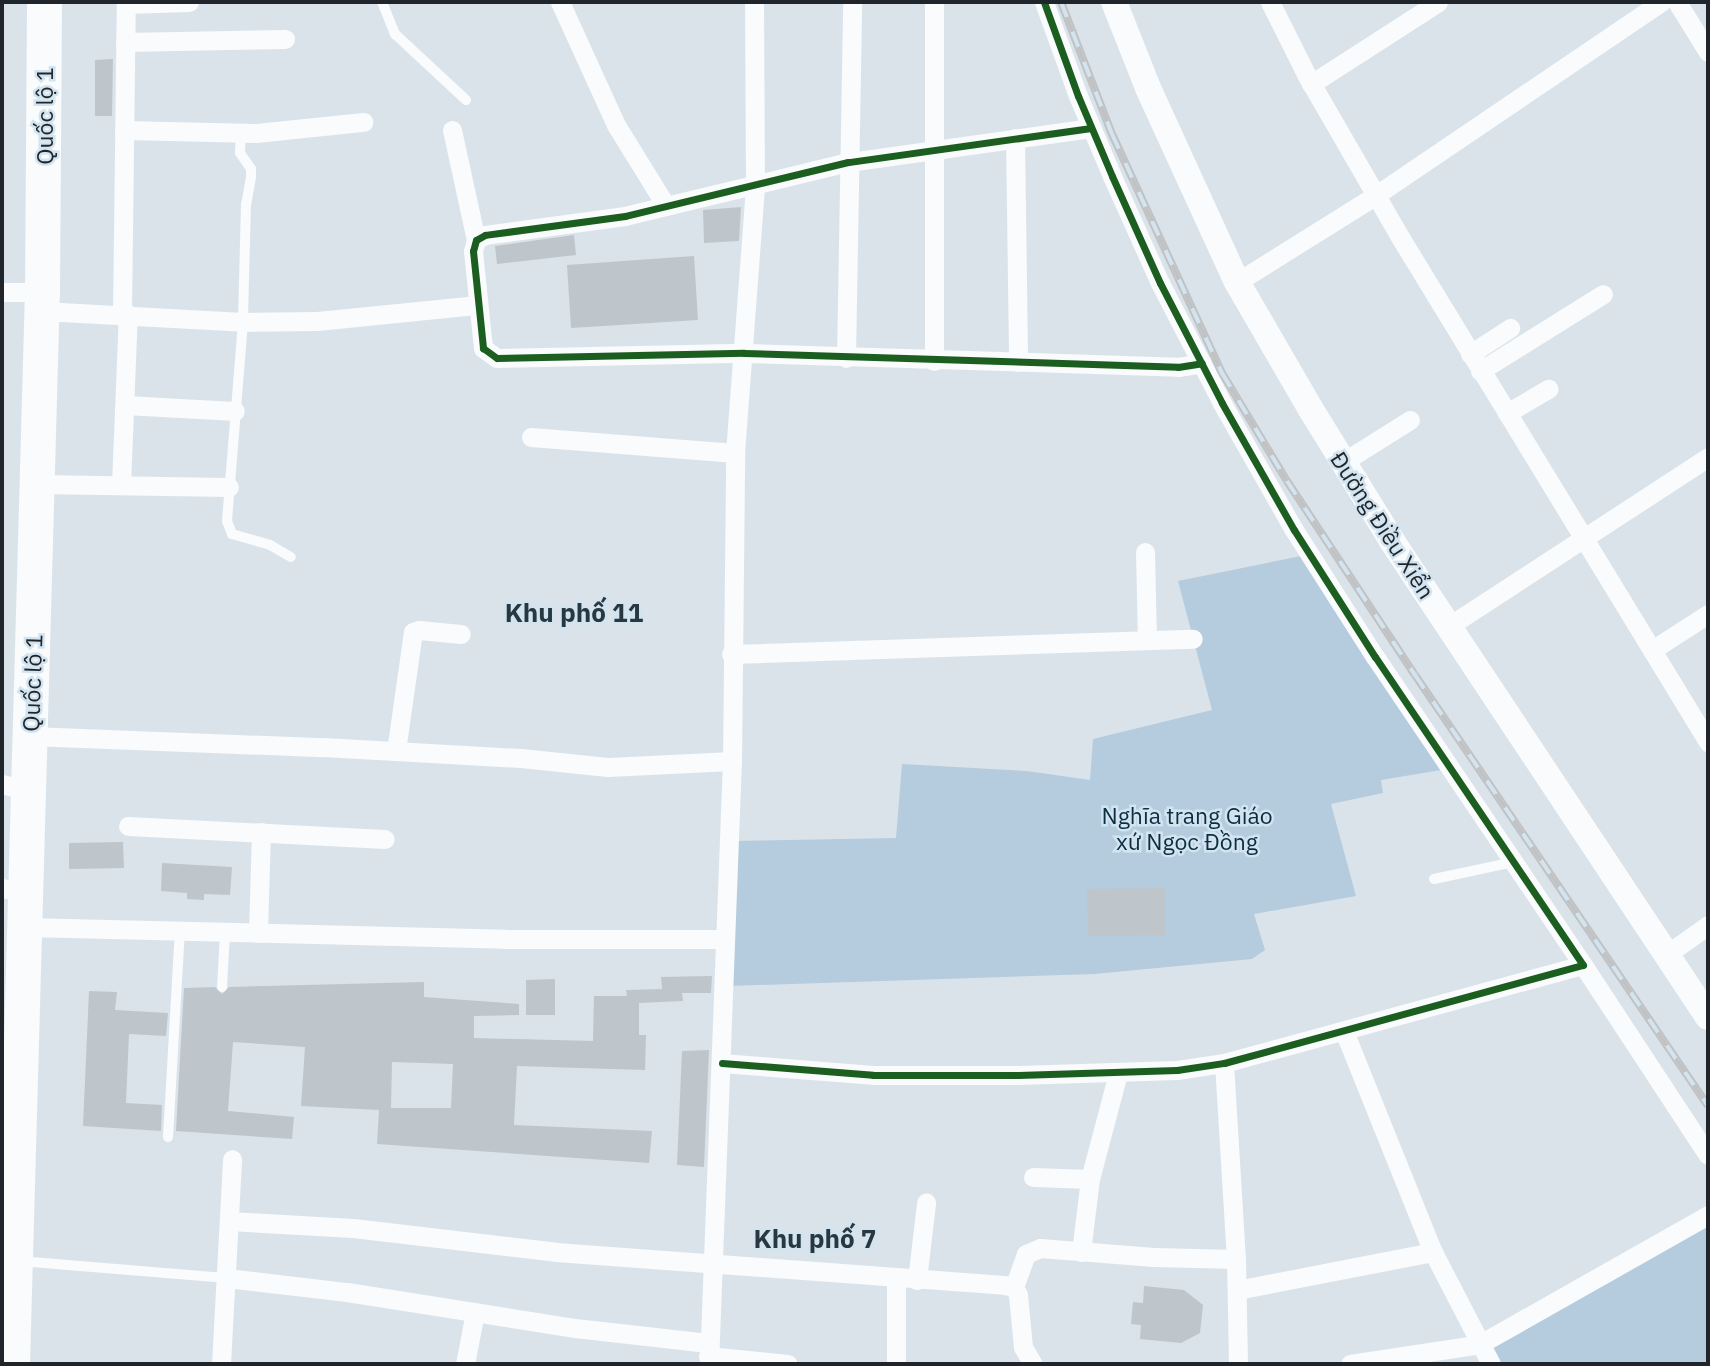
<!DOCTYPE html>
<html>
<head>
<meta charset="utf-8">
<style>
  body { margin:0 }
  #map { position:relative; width:1710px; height:1366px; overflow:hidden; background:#dae3ea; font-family:"IBM Plex Sans",sans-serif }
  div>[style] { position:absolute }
  .green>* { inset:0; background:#b4ccdd }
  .building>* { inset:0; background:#bec6cb }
  .lane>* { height:10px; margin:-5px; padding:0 5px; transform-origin:5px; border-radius:5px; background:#f9fbfc }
  .street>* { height:19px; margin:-9.5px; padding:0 9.5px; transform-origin:9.5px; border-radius:9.5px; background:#f9fbfc }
  .secondary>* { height:26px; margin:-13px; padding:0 13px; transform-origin:13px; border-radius:13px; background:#f9fbfc }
  .highway>* { height:35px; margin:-17.5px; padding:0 17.5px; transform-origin:17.5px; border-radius:17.5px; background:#f9fbfc }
  .rail>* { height:8px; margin-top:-4px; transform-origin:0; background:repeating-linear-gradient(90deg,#d3e4f1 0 16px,#c0c2c4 0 32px); box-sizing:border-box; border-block:2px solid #c0c2c4 }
  .cycleway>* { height:7px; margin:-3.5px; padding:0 3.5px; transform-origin:3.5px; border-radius:3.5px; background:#1b5e20 }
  span { translate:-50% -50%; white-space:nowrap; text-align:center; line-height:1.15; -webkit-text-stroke:5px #d3e4f1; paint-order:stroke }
  .street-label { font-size:23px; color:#1f252a }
  .park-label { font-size:23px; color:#0c2e42 }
  .quarter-label { font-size:26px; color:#293741; font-weight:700 }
  .frame { position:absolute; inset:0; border:4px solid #1f252a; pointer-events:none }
</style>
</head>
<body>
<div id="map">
  <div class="green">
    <div style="clip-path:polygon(1301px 556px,1441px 770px,1381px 780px,1383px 793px,1331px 804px,1356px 896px,1254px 914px,1265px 950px,1252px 959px,1094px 974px,729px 986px,734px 841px,896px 838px,902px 764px,1027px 771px,1090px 780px,1093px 739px,1212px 710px,1178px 581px)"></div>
    <div style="clip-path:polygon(1708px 1222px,1708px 1364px,1498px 1364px,1488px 1347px)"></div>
  </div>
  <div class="building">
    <div style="clip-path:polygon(113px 59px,112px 116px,95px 116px,95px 60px)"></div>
    <div style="clip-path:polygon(741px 207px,739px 241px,704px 243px,703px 210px)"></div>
    <div style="clip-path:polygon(574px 235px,576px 255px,497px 264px,495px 246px)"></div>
    <div style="clip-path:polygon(694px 256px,698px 320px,571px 328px,567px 265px)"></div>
    <div style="clip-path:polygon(123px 842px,124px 868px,69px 869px,69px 843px)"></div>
    <div style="clip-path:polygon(162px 863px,232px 867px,230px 895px,204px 894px,204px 900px,187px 899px,187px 893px,161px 891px)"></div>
    <div style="clip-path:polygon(1165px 888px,1165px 935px,1088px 936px,1087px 889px)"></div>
    <div style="clip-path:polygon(evenodd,712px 976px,711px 993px,682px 993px,683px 1001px,639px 1003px,639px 1035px,646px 1035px,645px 1070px,517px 1066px,514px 1125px,652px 1131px,649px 1163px,377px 1144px,379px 1110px,301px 1106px,305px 1047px,233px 1042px,228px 1111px,294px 1117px,292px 1139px,176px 1131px,184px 988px,215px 987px,222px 994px,229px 987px,424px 982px,424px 997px,519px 1004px,519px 1015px,474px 1016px,474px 1038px,593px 1041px,594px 996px,627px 996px,626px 990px,662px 989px,661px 977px,712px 976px,392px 1062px,453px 1064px,451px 1108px,391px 1108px,392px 1062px)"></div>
    <div style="clip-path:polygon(555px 979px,555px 1015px,526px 1015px,526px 980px)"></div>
    <div style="clip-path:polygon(89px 991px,117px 992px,115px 1010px,168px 1013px,166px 1036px,129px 1034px,126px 1103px,162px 1105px,161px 1131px,83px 1126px)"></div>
    <div style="clip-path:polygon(709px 1050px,704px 1167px,677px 1165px,682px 1051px)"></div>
    <div style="clip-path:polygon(1144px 1286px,1184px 1290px,1203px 1305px,1200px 1333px,1181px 1343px,1140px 1339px,1141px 1325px,1131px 1324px,1133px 1302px,1143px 1303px)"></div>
  </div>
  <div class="lane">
    <div style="left:382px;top:2px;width:35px;rotate:68deg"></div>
    <div style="left:395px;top:34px;width:97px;rotate:42.9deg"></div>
    <div style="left:241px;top:133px;width:20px;rotate:93deg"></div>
    <div style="left:240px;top:153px;width:19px;rotate:55deg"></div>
    <div style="left:251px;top:169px;width:8px;rotate:90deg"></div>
    <div style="left:251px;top:177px;width:27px;rotate:100deg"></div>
    <div style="left:246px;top:204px;width:118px;rotate:91.5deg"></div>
    <div style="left:243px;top:322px;width:200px;rotate:94.6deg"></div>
    <div style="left:227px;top:521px;width:14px;rotate:69deg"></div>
    <div style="left:232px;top:534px;width:40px;rotate:16deg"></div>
    <div style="left:270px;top:545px;width:24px;rotate:30deg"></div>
    <div style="left:1434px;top:879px;width:81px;rotate:-12.1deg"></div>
    <div style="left:222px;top:987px;width:54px;rotate:-86.8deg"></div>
    <div style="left:168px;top:1137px;width:206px;rotate:-86.7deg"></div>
    <div style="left:19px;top:1261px;width:209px;rotate:4.7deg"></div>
  </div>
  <div class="street">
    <div style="left:560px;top:2px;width:135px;rotate:65.5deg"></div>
    <div style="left:616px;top:125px;width:95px;rotate:58.3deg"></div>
    <div style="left:1270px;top:2px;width:83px;rotate:63.4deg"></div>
    <div style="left:1307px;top:76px;width:186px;rotate:60deg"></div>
    <div style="left:1400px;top:237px;width:592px;rotate:58.62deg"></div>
    <div style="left:1677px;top:2px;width:59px;rotate:58.2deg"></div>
    <div style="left:126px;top:4px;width:63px;rotate:-1.8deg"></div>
    <div style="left:125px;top:42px;width:160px;rotate:-1.1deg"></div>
    <div style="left:1311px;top:84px;width:151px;rotate:-32.8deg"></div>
    <div style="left:1091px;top:128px;width:245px;rotate:172deg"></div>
    <div style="left:848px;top:162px;width:229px;rotate:166.4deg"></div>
    <div style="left:625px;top:216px;width:141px;rotate:172.3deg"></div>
    <div style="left:485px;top:235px;width:10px;rotate:151deg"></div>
    <div style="left:476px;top:240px;width:11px;rotate:105deg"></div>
    <div style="left:473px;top:251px;width:98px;rotate:84.1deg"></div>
    <div style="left:483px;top:348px;width:17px;rotate:36deg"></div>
    <div style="left:497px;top:358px;width:247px;rotate:-1.2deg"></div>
    <div style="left:744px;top:353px;width:434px;rotate:1.8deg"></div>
    <div style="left:1178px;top:367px;width:24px;rotate:-9deg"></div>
    <div style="left:124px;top:130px;width:132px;rotate:1.3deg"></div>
    <div style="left:256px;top:133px;width:108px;rotate:-5.9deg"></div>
    <div style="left:452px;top:130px;width:113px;rotate:77.7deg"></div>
    <div style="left:1015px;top:138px;width:224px;rotate:89.2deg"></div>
    <div style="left:1237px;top:282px;width:164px;rotate:-32deg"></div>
    <div style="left:1376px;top:195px;width:344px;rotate:-34.1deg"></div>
    <div style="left:2px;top:292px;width:40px"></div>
    <div style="left:42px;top:311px;width:201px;rotate:3.1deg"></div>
    <div style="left:243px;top:322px;width:74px;rotate:-0.8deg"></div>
    <div style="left:317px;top:321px;width:162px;rotate:-5.7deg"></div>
    <div style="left:122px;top:314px;width:312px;rotate:-89.3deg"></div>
    <div style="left:1470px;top:354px;width:48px;rotate:-33deg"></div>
    <div style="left:846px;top:358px;width:356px;rotate:-89deg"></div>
    <div style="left:934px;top:361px;width:359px;rotate:-90deg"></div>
    <div style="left:1480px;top:371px;width:145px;rotate:-32deg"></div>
    <div style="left:125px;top:405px;width:110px;rotate:3.1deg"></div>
    <div style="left:1507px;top:413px;width:48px;rotate:-30.3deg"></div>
    <div style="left:531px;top:437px;width:205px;rotate:4.5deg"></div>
    <div style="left:1343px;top:462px;width:79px;rotate:-32.1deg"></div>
    <div style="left:37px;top:484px;width:192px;rotate:0.9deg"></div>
    <div style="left:121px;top:485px;width:171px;rotate:-87.7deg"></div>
    <div style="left:1145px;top:552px;width:88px;rotate:88.7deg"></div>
    <div style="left:1449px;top:626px;width:309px;rotate:-33.1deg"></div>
    <div style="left:1652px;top:650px;width:67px;rotate:-32.7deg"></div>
    <div style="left:731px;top:654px;width:462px;rotate:-1.9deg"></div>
    <div style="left:30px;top:736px;width:293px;rotate:2.2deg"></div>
    <div style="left:323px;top:747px;width:198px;rotate:3.2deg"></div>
    <div style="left:521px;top:758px;width:87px;rotate:5.9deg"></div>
    <div style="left:608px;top:767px;width:124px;rotate:-2.8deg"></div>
    <div style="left:396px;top:751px;width:120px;rotate:-81.9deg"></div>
    <div style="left:413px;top:632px;width:6px;rotate:-18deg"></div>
    <div style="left:419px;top:630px;width:42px;rotate:5.4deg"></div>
    <div style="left:2px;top:784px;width:27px;rotate:15deg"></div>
    <div style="left:128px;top:826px;width:257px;rotate:2.9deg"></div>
    <div style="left:2px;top:888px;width:25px;rotate:12deg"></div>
    <div style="left:26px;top:927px;width:479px;rotate:1.4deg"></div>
    <div style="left:505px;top:939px;width:219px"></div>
    <div style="left:258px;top:933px;width:101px;rotate:-88.3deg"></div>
    <div style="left:1666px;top:955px;width:52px;rotate:-35.5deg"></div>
    <div style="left:1583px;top:965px;width:227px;rotate:56.7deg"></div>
    <div style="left:1344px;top:1031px;width:238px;rotate:68.1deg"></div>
    <div style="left:1433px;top:1252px;width:126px;rotate:62.6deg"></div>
    <div style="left:722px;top:1063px;width:151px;rotate:4.5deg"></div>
    <div style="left:873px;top:1075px;width:145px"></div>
    <div style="left:1018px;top:1075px;width:159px;rotate:-1.8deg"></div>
    <div style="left:1177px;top:1070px;width:48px;rotate:-8.5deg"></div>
    <div style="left:1224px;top:1063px;width:372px;rotate:-15.3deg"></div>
    <div style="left:1583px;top:965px;width:372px;rotate:-124deg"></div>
    <div style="left:1375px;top:657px;width:151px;rotate:-122.5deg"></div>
    <div style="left:1294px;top:530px;width:146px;rotate:-119.6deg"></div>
    <div style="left:1222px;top:403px;width:135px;rotate:-117.3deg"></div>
    <div style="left:1160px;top:283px;width:117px;rotate:-114.2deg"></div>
    <div style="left:1112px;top:176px;width:87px;rotate:-113deg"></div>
    <div style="left:1078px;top:96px;width:100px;rotate:-109.9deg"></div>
    <div style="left:1224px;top:1063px;width:196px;rotate:86.5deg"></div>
    <div style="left:1236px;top:1259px;width:105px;rotate:88.9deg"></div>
    <div style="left:1033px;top:1177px;width:57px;rotate:2deg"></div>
    <div style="left:1090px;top:1179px;width:110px;rotate:-75.2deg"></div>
    <div style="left:229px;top:1221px;width:124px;rotate:3.2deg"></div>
    <div style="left:353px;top:1228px;width:204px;rotate:6.7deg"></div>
    <div style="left:556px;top:1252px;width:449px;rotate:4.2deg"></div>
    <div style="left:1004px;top:1285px;width:10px;rotate:11deg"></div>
    <div style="left:1014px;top:1287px;width:9px;rotate:63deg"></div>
    <div style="left:1018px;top:1295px;width:52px;rotate:84.5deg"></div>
    <div style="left:1023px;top:1347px;width:20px;rotate:60deg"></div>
    <div style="left:1081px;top:1252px;width:74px;rotate:-83deg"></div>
    <div style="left:227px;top:1278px;width:121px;rotate:6.7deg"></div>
    <div style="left:347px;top:1292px;width:231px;rotate:9deg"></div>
    <div style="left:575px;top:1328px;width:134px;rotate:6.4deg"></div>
    <div style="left:896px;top:1279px;width:85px;rotate:90deg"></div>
    <div style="left:917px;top:1280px;width:78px;rotate:-83.3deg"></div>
    <div style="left:1014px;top:1287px;width:35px;rotate:-70deg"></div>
    <div style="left:1026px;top:1254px;width:15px;rotate:-23deg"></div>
    <div style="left:1040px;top:1248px;width:114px;rotate:4.5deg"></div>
    <div style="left:1154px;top:1257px;width:82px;rotate:1.4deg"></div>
    <div style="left:1237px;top:1290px;width:200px;rotate:-11deg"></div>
    <div style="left:708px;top:1356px;width:80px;rotate:5.7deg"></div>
    <div style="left:221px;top:1364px;width:205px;rotate:-86.9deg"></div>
    <div style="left:465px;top:1364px;width:53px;rotate:-79.1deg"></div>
    <div style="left:709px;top:1364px;width:603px;rotate:-87.82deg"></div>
    <div style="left:732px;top:761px;width:308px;rotate:-89.4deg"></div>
    <div style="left:735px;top:453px;width:269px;rotate:-85.7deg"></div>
    <div style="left:755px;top:185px;width:183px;rotate:-90.3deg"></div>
    <div style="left:1350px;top:1364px;width:132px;rotate:-8.7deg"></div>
    <div style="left:1480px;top:1344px;width:262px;rotate:-29.5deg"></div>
  </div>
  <div class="secondary">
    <div style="left:1114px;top:2px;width:92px;rotate:68.4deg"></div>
    <div style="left:1148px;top:88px;width:213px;rotate:65.4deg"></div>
    <div style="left:1237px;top:282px;width:146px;rotate:59.9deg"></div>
    <div style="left:1310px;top:408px;width:156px;rotate:58.3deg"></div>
    <div style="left:1392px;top:541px;width:571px;rotate:56.42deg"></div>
  </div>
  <div class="highway">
    <div style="left:12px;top:1364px;width:1072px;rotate:-88.4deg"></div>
    <div style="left:42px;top:292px;width:290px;rotate:-89.6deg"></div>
  </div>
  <div class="rail">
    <div style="left:1061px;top:2px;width:142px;rotate:68.9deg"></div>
    <div style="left:1112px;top:134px;width:263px;rotate:65.3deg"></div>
    <div style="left:1222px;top:373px;width:126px;rotate:59deg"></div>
    <div style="left:1287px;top:481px;width:232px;rotate:56.6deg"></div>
    <div style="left:1415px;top:675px;width:521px;rotate:55.79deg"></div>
  </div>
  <div class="cycleway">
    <div style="left:1091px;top:128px;width:245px;rotate:172deg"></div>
    <div style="left:848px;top:162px;width:229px;rotate:166.4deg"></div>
    <div style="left:625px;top:216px;width:141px;rotate:172.3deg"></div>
    <div style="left:485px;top:235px;width:10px;rotate:151deg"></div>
    <div style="left:476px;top:240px;width:11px;rotate:105deg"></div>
    <div style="left:473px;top:251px;width:98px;rotate:84.1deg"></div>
    <div style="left:483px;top:348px;width:17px;rotate:36deg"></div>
    <div style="left:497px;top:358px;width:247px;rotate:-1.2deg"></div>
    <div style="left:744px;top:353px;width:434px;rotate:1.8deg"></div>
    <div style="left:1178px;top:367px;width:24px;rotate:-9deg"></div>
    <div style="left:722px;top:1063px;width:151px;rotate:4.5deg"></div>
    <div style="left:873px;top:1075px;width:145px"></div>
    <div style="left:1018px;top:1075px;width:159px;rotate:-1.8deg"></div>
    <div style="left:1177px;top:1070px;width:48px;rotate:-8.5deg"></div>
    <div style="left:1224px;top:1063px;width:372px;rotate:-15.3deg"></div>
    <div style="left:1583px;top:965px;width:372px;rotate:-124deg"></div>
    <div style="left:1375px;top:657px;width:151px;rotate:-122.5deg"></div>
    <div style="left:1294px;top:530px;width:146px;rotate:-119.6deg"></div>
    <div style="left:1222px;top:403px;width:135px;rotate:-117.3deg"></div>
    <div style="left:1160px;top:283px;width:117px;rotate:-114.2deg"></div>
    <div style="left:1112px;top:176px;width:87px;rotate:-113deg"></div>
    <div style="left:1078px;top:96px;width:100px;rotate:-109.9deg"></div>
  </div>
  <div class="street-label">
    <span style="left:44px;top:116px;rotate:-90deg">Quốc lộ 1</span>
    <span style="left:1383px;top:525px;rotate:57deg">Đường Điều Xiển</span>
    <span style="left:32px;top:683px;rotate:-88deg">Quốc lộ 1</span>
  </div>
  <div class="park-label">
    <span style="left:1187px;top:828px">Nghĩa trang Giáo<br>xứ Ngọc Đồng</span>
  </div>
  <div class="quarter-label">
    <span style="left:574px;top:613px">Khu phố 11</span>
    <span style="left:815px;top:1239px">Khu phố 7</span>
  </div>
  <div class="frame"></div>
</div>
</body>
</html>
